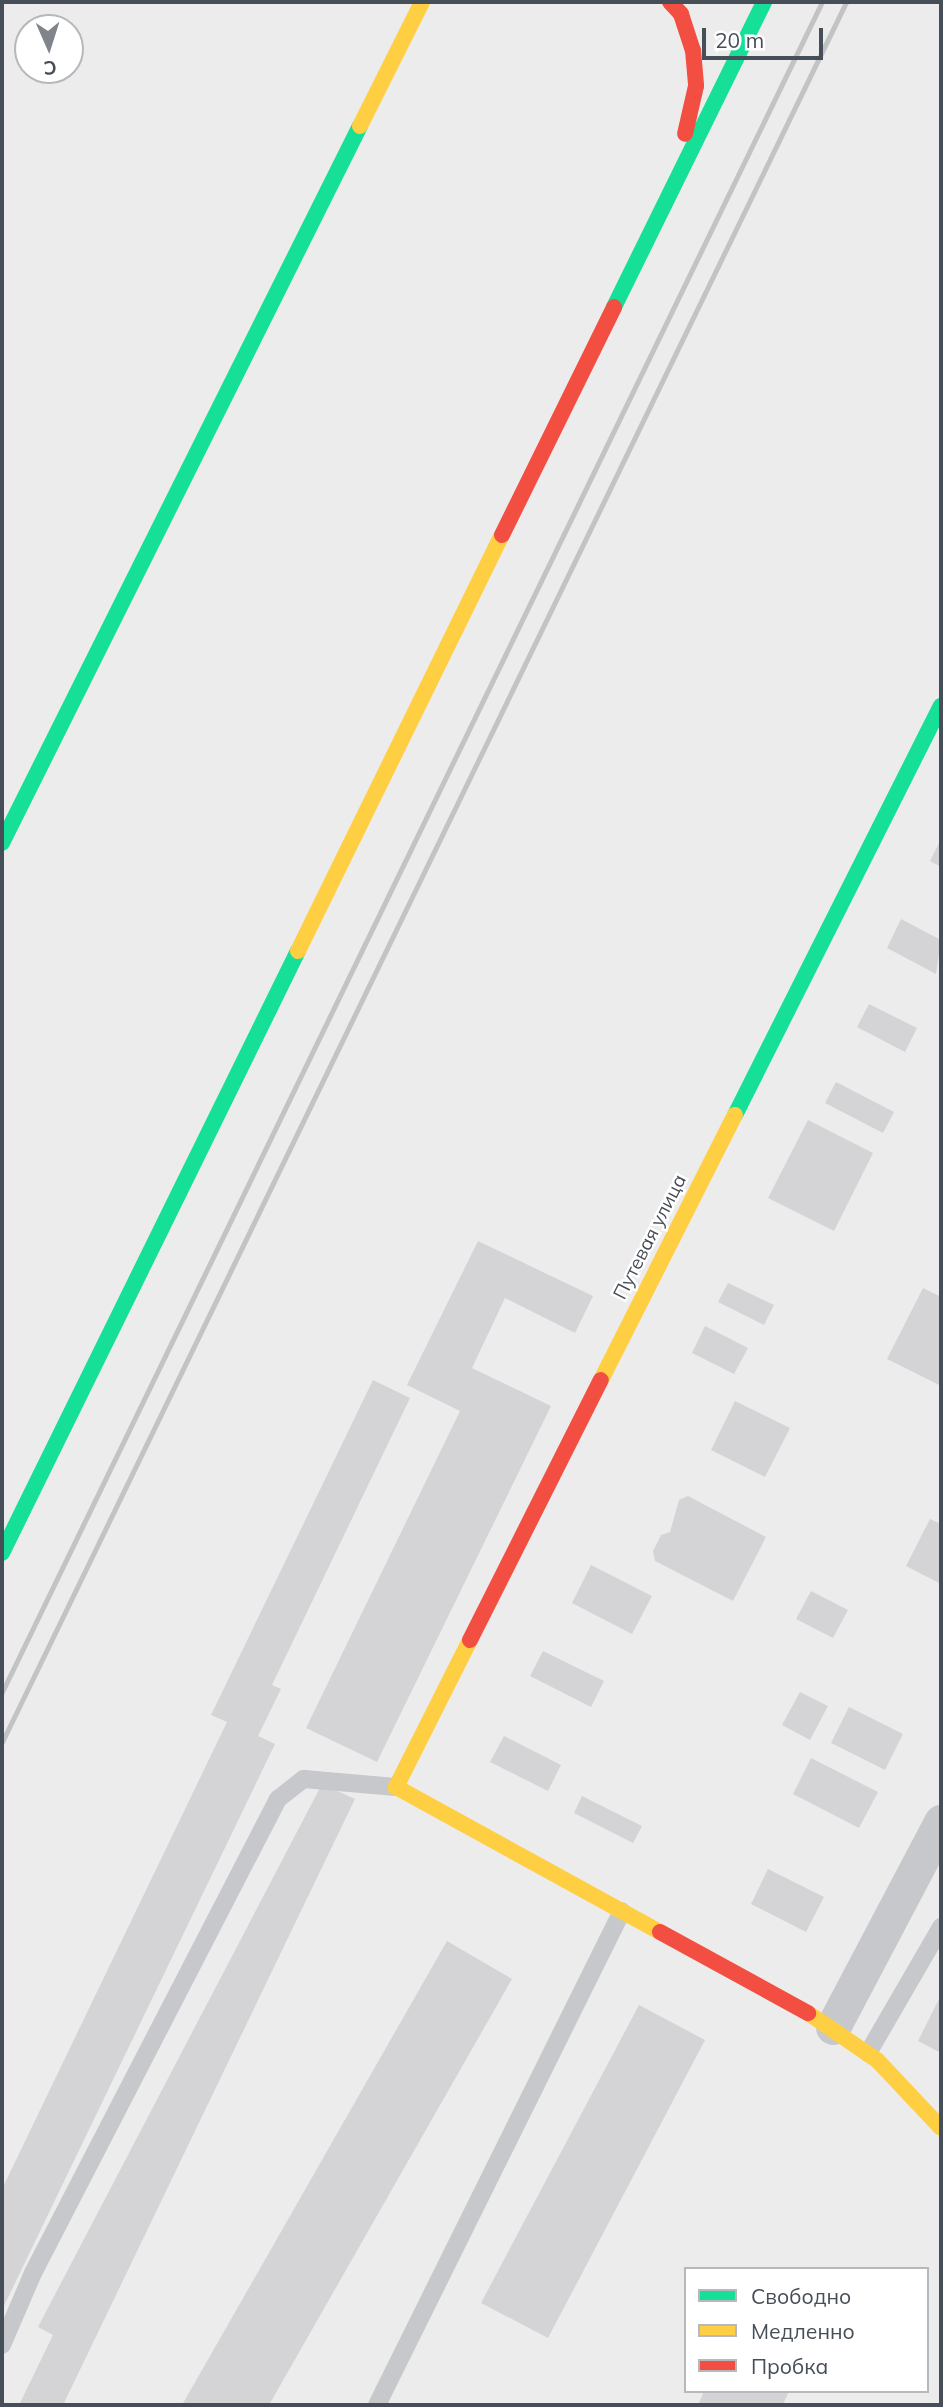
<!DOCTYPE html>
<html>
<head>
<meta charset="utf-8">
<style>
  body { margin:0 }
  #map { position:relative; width:943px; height:2407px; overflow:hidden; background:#edecec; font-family:Mulish,sans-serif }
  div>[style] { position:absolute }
  .building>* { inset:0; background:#d4d4d7 }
  .lane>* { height:18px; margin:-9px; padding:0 9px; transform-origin:9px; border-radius:9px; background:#c7c8cb }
  .street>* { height:35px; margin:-17.5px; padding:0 17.5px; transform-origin:17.5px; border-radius:17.5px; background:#c7c8cb }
  .fast>* { height:16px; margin:-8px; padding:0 8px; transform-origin:8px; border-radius:8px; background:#16e098 }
  .slow>* { height:16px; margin:-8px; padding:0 8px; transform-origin:8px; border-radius:8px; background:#ffcf43 }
  .jam>* { height:16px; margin:-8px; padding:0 8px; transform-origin:8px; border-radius:8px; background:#f24e42 }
  .rail>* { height:5px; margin:-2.5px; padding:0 2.5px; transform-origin:2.5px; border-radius:2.5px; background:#c2c3c5 }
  span { translate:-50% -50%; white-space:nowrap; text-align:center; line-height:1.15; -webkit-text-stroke:5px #fff; paint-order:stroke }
  .street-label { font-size:19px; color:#464e57 }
  .frame { position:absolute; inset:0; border:4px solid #464e57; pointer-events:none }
  .legend { position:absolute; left:684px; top:2267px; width:245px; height:126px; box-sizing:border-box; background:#fff; border:2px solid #b5b8bc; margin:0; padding:9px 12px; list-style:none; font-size:21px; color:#464e57 }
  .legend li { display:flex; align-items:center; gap:14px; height:35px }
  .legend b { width:35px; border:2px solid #b5b8bc }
  .north { position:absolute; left:14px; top:14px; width:70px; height:70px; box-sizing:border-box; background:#fff; border:2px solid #b5b8bc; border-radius:50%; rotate:177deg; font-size:19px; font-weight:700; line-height:28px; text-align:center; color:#464e57 }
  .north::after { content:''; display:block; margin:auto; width:24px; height:32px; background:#80858b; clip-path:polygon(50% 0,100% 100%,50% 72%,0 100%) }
  .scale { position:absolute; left:702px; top:28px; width:121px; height:32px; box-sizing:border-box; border:4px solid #464e57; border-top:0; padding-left:9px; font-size:21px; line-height:24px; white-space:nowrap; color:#464e57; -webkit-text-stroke:5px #fff; paint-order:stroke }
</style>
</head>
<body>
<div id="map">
  <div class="building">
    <div style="clip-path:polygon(941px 839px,941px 867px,930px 861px)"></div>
    <div style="clip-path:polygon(901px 919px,941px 940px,936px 974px,887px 948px)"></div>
    <div style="clip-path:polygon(869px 1004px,917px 1028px,905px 1052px,857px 1027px)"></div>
    <div style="clip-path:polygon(836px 1082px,894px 1112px,883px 1133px,825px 1103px)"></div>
    <div style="clip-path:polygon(808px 1120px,873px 1153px,834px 1231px,768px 1198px)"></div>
    <div style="clip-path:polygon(478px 1241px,593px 1296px,575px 1333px,505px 1298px,472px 1368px,551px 1406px,377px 1762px,306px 1728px,460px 1411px,407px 1385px)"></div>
    <div style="clip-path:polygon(728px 1283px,774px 1305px,764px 1325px,718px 1302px)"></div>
    <div style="clip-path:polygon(923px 1288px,941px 1297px,941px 1386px,887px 1359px)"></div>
    <div style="clip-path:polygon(705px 1326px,748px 1348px,734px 1374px,692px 1353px)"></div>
    <div style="clip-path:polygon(373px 1380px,410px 1398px,272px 1685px,281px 1689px,258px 1736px,275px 1744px,2px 2310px,2px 2189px,227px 1722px,211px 1715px)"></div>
    <div style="clip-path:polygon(735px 1401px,790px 1428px,765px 1477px,711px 1450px)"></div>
    <div style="clip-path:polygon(688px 1496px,766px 1537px,733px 1601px,655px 1561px,653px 1551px,661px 1535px,670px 1532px,679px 1500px)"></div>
    <div style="clip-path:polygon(930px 1519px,941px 1524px,941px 1584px,906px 1566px)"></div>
    <div style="clip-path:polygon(591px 1565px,652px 1596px,632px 1634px,572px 1603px)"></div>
    <div style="clip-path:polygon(811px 1591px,848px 1610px,833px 1638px,796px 1619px)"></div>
    <div style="clip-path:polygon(543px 1651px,604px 1681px,591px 1707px,530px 1676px)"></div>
    <div style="clip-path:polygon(800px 1692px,828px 1706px,810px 1740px,782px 1725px)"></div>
    <div style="clip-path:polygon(849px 1707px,903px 1734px,885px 1770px,831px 1743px)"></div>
    <div style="clip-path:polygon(504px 1736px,561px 1765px,548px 1791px,490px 1762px)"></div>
    <div style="clip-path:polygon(811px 1758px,878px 1792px,859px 1828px,793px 1794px)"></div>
    <div style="clip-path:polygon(322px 1784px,355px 1799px,63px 2405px,19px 2405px,53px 2335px,38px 2327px)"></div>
    <div style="clip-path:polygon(582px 1796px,642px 1826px,633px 1843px,574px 1813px)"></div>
    <div style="clip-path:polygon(768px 1869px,824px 1897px,806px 1932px,751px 1904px)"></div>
    <div style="clip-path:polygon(447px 1941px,512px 1979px,269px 2405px,182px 2405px)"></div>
    <div style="clip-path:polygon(941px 1995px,941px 2053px,918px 2041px)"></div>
    <div style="clip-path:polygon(639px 2005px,705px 2040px,548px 2338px,481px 2303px)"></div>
    <div style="clip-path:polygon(704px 2391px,789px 2391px,783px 2405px,698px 2405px)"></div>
  </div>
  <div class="lane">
    <div style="left:868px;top:2053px;width:146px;rotate:-59.9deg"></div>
    <div style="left:2px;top:2345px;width:78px;rotate:-66.7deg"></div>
    <div style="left:33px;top:2273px;width:534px;rotate:-62.67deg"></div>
    <div style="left:278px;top:1799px;width:33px;rotate:-38deg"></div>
    <div style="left:304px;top:1779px;width:92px;rotate:5deg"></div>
    <div style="left:377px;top:2405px;width:551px;rotate:-63.62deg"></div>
  </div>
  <div class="street">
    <div style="left:833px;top:2027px;width:232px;rotate:-62.2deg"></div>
  </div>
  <div class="fast">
    <div style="left:614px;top:307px;width:340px;rotate:-63.8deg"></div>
    <div style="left:2px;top:843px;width:801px;rotate:-63.47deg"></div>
    <div style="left:735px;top:1115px;width:458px;rotate:-63.3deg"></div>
    <div style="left:2px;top:1553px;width:671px;rotate:-63.82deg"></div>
  </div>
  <div class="slow">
    <div style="left:360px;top:126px;width:139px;rotate:-63.4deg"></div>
    <div style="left:298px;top:951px;width:463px;rotate:-63.9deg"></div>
    <div style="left:601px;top:1380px;width:297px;rotate:-63.2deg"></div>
    <div style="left:470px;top:1640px;width:165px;rotate:116.7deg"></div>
    <div style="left:396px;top:1787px;width:301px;rotate:28.8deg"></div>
    <div style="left:808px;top:2013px;width:83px;rotate:34.3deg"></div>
    <div style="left:877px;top:2060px;width:93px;rotate:46.7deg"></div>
  </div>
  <div class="jam">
    <div style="left:670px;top:2px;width:16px;rotate:47deg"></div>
    <div style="left:681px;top:14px;width:38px;rotate:72deg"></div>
    <div style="left:693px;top:50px;width:36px;rotate:85deg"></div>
    <div style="left:696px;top:86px;width:49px;rotate:102.9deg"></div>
    <div style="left:502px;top:535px;width:254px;rotate:-63.8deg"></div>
    <div style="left:470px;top:1640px;width:291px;rotate:-63.3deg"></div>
    <div style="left:660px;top:1932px;width:169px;rotate:28.7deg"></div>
  </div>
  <div class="rail">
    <div style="left:2px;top:1692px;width:1878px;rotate:-64.12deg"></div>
    <div style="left:2px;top:1742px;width:1934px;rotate:-64.12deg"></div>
  </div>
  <div class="street-label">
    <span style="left:650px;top:1237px;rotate:-63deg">Путевая улица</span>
  </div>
  <div class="frame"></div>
  <ul class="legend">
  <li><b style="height:9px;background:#16e098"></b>Свободно</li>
  <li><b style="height:9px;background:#ffcf43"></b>Медленно</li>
  <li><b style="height:9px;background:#f24e42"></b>Пробка</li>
  </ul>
  <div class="north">С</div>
  <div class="scale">20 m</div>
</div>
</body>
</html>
